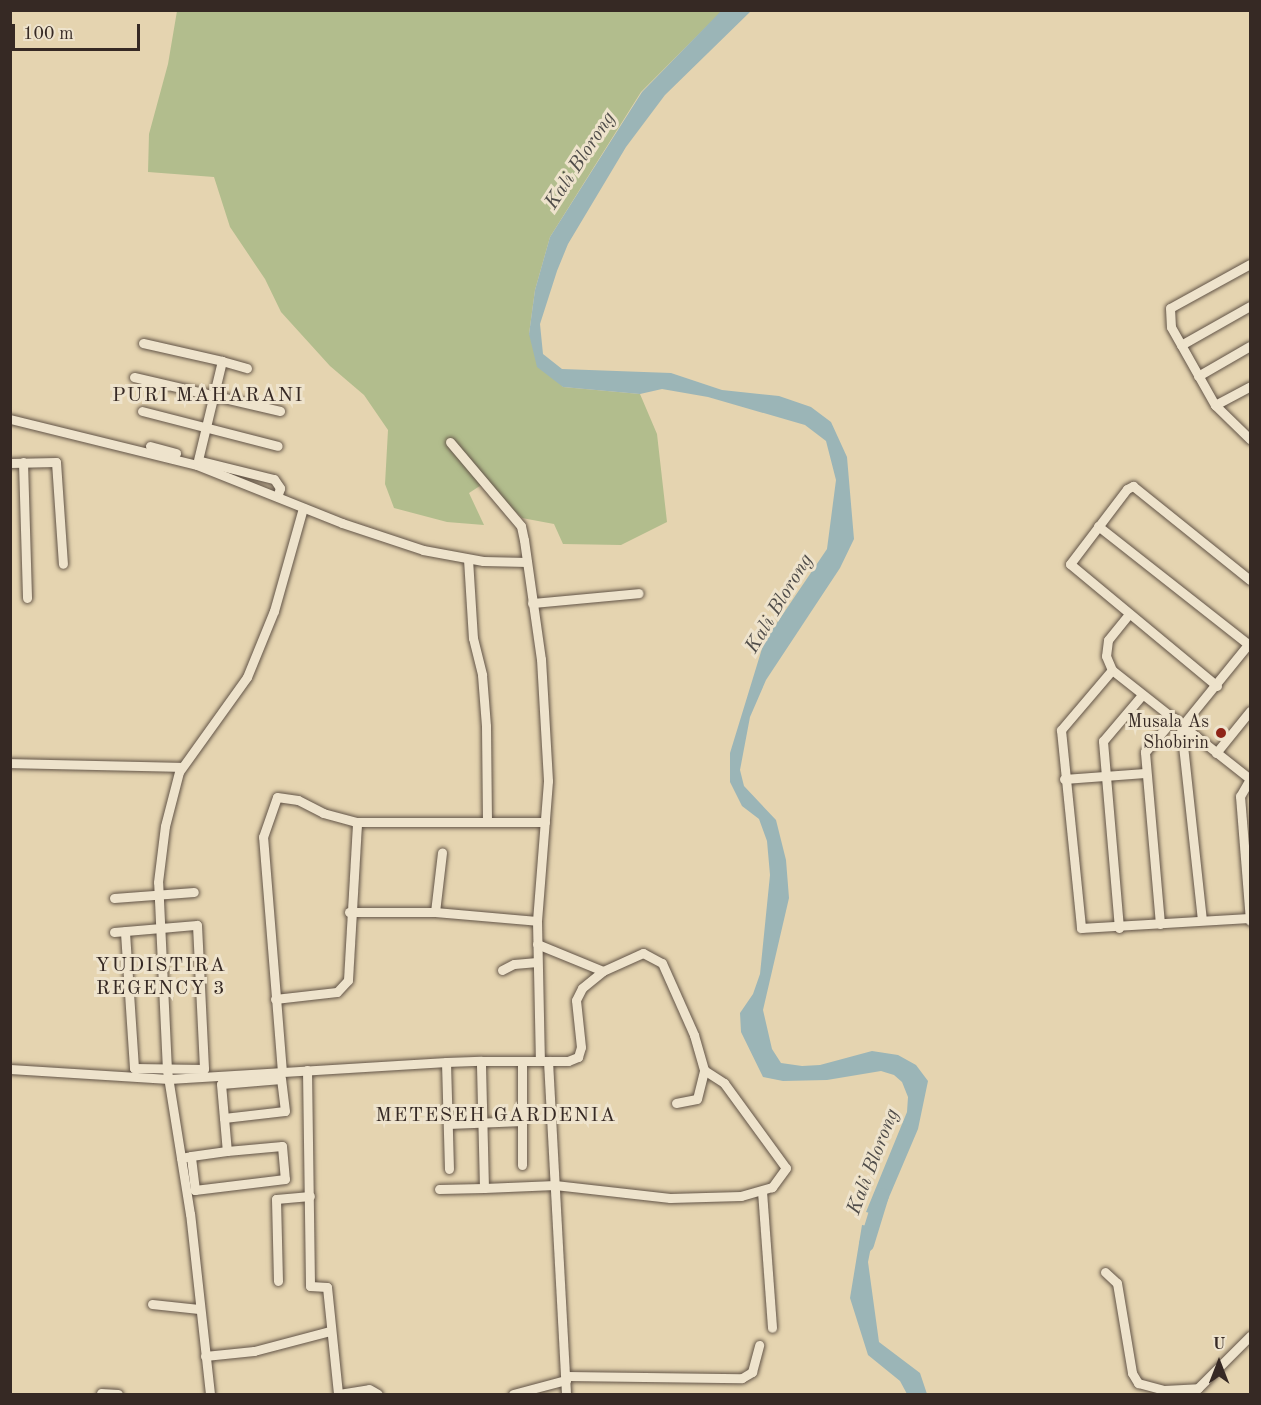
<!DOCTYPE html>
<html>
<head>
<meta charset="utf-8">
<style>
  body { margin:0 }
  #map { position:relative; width:1261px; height:1405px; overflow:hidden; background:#e5d4b0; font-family:"Old Standard TT",serif }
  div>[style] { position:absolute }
  .green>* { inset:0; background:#b2bd8d }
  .water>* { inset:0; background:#9bb5b7 }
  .river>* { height:15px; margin:-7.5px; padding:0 7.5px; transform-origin:7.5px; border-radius:7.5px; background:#9bb5b7 }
  .roads { filter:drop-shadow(0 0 2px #625447) drop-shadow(0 0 2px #625447) }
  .street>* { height:9px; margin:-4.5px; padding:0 4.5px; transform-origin:4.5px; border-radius:4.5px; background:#eee3cc }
  .dots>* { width:16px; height:16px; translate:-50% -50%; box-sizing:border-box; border:3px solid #eee3cc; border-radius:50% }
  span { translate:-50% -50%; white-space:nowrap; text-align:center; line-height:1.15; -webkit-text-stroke:6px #eee3cc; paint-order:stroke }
  .poi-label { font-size:18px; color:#362924 }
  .right { translate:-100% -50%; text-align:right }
  .water-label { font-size:20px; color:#4f4c49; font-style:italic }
  .neighbourhood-label { font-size:20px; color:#362924; letter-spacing:1.5px }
  .frame { position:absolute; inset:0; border:12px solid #362924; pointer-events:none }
  .north { position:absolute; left:1189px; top:1333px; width:60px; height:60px; -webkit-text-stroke:4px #eee3cc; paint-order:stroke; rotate:0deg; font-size:16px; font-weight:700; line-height:24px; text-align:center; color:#362924 }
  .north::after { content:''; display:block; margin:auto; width:21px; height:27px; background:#362924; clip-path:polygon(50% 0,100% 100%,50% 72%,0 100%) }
  .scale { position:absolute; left:12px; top:24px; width:128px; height:27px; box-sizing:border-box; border:3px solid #362924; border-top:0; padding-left:8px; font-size:18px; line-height:21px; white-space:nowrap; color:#362924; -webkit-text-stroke:4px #eee3cc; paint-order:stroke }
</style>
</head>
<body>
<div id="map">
  <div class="green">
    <div style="clip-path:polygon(177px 11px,722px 11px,641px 92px,550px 237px,535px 290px,529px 334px,563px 387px,640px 394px,657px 434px,667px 522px,621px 545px,563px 544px,554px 524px,522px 518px,486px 482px,469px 493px,484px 525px,447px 522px,394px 508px,385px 484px,388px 430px,364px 395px,330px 366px,281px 312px,265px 279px,230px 227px,214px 177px,148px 172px,149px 134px,168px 64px)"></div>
  </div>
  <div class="water">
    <div style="clip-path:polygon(722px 10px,751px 11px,665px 95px,626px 147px,568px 244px,557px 271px,540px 324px,543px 354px,562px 369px,671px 373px,722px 390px,779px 396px,811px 407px,831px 422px,847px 457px,854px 539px,840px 568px,766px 680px,750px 717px,740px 770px,744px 786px,776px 820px,786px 860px,789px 898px,763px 1010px,772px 1049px,781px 1063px,802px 1066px,820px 1065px,872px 1051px,898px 1055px,916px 1065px,928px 1081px,918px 1129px,881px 1216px,866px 1212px,907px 1112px,908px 1097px,902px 1082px,894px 1075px,881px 1071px,827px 1080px,783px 1081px,763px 1077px,741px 1032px,740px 1013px,753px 994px,760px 974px,770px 875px,767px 841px,759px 819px,742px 806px,730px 782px,730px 753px,764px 642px,827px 549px,836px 480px,826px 441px,805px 425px,708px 397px,662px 389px,640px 394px,563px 387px,537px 367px,529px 334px,535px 290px,550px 237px,642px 92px)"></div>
    <div style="clip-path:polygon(862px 1225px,875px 1227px,868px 1262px,879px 1342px,920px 1373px,927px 1394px,907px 1394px,900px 1381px,868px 1355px,850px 1298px)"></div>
  </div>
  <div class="river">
    <div style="left:866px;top:1244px;width:51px;rotate:-73deg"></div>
  </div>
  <div class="roads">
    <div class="street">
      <div style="left:1250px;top:264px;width:91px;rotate:151.2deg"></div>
      <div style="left:1170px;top:308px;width:19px;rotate:87deg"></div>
      <div style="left:1171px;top:327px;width:90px;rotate:60.6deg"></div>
      <div style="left:1215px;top:405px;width:49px;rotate:44.2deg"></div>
      <div style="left:143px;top:343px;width:81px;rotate:12.8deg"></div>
      <div style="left:1181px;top:345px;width:79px;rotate:-29.5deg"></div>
      <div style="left:1198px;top:376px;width:60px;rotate:-30deg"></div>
      <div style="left:134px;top:377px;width:150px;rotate:13.1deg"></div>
      <div style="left:1215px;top:405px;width:40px;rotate:-28deg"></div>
      <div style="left:142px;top:411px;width:140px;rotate:14.4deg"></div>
      <div style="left:10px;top:419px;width:193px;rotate:13.8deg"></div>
      <div style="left:197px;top:465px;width:156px;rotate:21.8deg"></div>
      <div style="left:342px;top:523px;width:85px;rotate:18.4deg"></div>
      <div style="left:423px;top:550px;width:61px;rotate:10.4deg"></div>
      <div style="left:483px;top:561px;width:44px;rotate:1.3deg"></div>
      <div style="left:450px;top:442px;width:110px;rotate:49.8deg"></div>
      <div style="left:521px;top:526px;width:14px;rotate:78deg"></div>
      <div style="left:524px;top:540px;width:120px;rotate:81.9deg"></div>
      <div style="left:541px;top:659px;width:122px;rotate:86.7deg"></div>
      <div style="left:548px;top:781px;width:140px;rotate:94.5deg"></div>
      <div style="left:537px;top:921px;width:140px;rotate:88.8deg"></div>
      <div style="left:150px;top:446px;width:27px;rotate:15deg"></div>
      <div style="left:198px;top:460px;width:102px;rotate:-76.4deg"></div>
      <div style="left:222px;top:361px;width:26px;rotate:16deg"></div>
      <div style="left:201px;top:461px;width:75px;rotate:13.9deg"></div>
      <div style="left:274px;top:479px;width:11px;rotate:56deg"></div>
      <div style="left:280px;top:488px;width:9px;rotate:108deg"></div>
      <div style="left:23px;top:462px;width:136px;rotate:88.3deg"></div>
      <div style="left:10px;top:463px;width:46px;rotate:-1.2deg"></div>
      <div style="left:56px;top:462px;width:102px;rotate:86.1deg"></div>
      <div style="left:1098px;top:526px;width:191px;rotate:38.2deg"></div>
      <div style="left:468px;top:559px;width:79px;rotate:86.4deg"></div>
      <div style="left:473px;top:638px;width:38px;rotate:76deg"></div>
      <div style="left:482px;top:675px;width:51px;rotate:85.5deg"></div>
      <div style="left:486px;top:726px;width:93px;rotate:89.4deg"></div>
      <div style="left:532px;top:603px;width:107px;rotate:-5.3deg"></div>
      <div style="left:1129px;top:614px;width:33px;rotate:129deg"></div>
      <div style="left:1108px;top:640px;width:16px;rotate:97deg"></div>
      <div style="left:1106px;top:656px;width:15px;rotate:67deg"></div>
      <div style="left:1112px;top:670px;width:176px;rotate:38.3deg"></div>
      <div style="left:1112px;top:670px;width:79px;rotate:130.4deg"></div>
      <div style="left:1061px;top:730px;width:199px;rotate:84.2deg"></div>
      <div style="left:1081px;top:928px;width:168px;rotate:-3.4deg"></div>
      <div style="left:1217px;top:686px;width:191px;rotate:-140.3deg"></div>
      <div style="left:1070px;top:564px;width:94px;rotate:-52.8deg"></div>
      <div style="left:1127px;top:489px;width:7px;rotate:-27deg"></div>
      <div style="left:1133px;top:486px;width:150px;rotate:38.8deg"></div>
      <div style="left:1181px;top:727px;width:194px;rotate:83.8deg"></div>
      <div style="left:1181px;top:727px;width:109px;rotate:-50.9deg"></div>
      <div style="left:1216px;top:753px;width:54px;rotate:-51deg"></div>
      <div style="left:10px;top:763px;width:171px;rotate:1.3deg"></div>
      <div style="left:1064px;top:779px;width:81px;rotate:-4.2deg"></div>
      <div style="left:1250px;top:779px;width:20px;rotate:120deg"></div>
      <div style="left:1240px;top:796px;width:125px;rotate:85.4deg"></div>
      <div style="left:114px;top:898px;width:80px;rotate:-4.3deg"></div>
      <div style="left:349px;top:912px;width:86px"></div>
      <div style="left:435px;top:912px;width:102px;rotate:5deg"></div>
      <div style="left:435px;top:912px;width:60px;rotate:-83.3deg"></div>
      <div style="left:1160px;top:924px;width:173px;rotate:-95deg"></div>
      <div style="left:1145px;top:752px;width:45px;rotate:-49.5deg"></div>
      <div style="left:1119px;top:928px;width:188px;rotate:-94.9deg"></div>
      <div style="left:1103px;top:741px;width:60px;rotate:-49.7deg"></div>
      <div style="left:114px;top:932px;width:47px;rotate:-4.9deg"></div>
      <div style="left:161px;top:928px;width:36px;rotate:-5deg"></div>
      <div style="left:197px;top:925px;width:144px;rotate:87.2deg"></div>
      <div style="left:204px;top:1069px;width:70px;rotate:-179.2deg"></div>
      <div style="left:134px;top:1068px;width:137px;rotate:-93.8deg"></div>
      <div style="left:537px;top:944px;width:71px;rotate:22.2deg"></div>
      <div style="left:502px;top:970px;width:13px;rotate:-27deg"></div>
      <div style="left:514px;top:964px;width:23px;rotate:-5deg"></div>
      <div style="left:275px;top:999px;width:62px;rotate:-6.4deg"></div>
      <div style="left:337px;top:992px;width:16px;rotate:-47deg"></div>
      <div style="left:348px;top:980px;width:158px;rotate:-86.7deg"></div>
      <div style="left:522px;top:1061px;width:104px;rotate:90deg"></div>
      <div style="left:548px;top:1061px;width:333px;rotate:86.9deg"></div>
      <div style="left:446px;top:1062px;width:107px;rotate:88.4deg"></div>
      <div style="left:10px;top:1069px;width:159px;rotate:3.6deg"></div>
      <div style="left:169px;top:1079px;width:278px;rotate:-3.5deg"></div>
      <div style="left:446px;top:1062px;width:35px;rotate:-2deg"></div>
      <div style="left:481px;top:1061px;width:87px"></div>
      <div style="left:568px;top:1061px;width:11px;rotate:-22deg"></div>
      <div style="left:578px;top:1057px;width:10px;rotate:-73deg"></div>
      <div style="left:581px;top:1047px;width:47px;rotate:-96.1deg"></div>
      <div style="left:576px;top:1000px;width:13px;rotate:-63deg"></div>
      <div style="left:582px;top:988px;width:27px;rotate:-39deg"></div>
      <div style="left:603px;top:971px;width:44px;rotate:-24.2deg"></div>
      <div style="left:643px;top:953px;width:21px;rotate:28deg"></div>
      <div style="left:662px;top:963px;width:79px;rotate:66deg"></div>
      <div style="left:694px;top:1035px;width:36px;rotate:74deg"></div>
      <div style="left:704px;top:1070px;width:24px;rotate:33deg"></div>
      <div style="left:724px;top:1083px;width:105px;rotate:53.9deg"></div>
      <div style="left:786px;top:1168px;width:24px;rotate:126deg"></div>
      <div style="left:772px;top:1187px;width:32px;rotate:164deg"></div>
      <div style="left:741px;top:1196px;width:71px;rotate:178.4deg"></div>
      <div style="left:670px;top:1198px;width:116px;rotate:-173.6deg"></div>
      <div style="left:555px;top:1185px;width:71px;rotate:177.6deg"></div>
      <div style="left:484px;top:1188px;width:127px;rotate:-91.4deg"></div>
      <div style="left:307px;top:1070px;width:216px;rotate:89.2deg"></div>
      <div style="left:310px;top:1286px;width:17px;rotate:3deg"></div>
      <div style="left:327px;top:1287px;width:108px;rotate:84.1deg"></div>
      <div style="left:282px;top:1072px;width:236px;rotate:-94.6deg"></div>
      <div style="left:263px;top:837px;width:42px;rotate:-70.7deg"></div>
      <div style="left:277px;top:797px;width:21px;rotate:8deg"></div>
      <div style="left:298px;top:800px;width:28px;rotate:27deg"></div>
      <div style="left:323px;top:813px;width:35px;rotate:15deg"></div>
      <div style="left:357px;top:822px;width:188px"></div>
      <div style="left:676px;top:1103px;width:21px;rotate:-11deg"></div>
      <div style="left:697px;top:1099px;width:30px;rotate:-76deg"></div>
      <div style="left:224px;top:1118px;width:61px;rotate:-6.5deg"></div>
      <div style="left:285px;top:1111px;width:32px;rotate:-97deg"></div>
      <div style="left:281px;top:1079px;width:60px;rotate:175.2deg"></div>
      <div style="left:221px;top:1084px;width:34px;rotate:85deg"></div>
      <div style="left:224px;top:1118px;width:33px;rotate:85deg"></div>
      <div style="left:448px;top:1124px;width:75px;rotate:-2.3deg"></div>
      <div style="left:181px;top:1158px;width:10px;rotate:-11deg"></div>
      <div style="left:191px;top:1156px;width:36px;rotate:-8deg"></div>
      <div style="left:227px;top:1151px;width:55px;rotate:-5.2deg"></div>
      <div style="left:282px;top:1146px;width:33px;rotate:85deg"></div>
      <div style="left:285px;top:1179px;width:91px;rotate:173deg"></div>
      <div style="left:195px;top:1190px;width:34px;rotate:-97deg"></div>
      <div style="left:439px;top:1189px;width:45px;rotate:-1.3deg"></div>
      <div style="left:762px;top:1191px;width:137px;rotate:85.8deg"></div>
      <div style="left:1105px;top:1272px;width:16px;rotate:43deg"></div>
      <div style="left:1117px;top:1283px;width:91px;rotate:80.5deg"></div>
      <div style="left:1132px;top:1373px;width:12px;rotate:59deg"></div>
      <div style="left:1138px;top:1383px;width:27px;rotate:15deg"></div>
      <div style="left:1164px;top:1390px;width:34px;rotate:-3deg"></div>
      <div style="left:1198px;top:1388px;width:74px;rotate:-45deg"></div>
      <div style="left:278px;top:1281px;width:82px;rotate:-91.4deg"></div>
      <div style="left:276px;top:1199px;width:34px;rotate:-5deg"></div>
      <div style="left:152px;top:1304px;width:47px;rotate:6.1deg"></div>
      <div style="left:205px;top:1356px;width:49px;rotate:-5.8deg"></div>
      <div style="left:254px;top:1351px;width:79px;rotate:-14.7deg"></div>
      <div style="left:566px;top:1376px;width:176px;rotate:0.7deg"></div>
      <div style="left:742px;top:1378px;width:12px;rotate:-31deg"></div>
      <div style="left:752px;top:1372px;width:28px;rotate:-75deg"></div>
      <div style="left:101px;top:1393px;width:17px;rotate:3deg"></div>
      <div style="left:210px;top:1394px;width:181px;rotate:-96.3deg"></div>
      <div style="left:190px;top:1214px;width:146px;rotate:-99.1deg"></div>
      <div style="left:167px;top:1070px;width:188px;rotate:-92.7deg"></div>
      <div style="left:158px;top:882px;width:56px;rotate:-82.9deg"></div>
      <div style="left:165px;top:826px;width:56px;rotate:-75.5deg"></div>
      <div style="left:179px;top:772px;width:117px;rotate:-54.4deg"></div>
      <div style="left:247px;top:677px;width:71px;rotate:-67.8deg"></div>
      <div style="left:274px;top:611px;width:107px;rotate:-74.3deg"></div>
      <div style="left:339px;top:1394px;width:30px;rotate:-9deg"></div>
      <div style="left:369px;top:1389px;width:10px;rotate:29deg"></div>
      <div style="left:513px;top:1394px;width:55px;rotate:-14.8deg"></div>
    </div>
  </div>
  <div class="dots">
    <div style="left:1221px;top:733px;background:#8f2418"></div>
  </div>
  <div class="poi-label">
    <span class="right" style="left:1209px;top:733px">Musala As<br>Shobirin</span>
  </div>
  <div class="water-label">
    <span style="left:581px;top:161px;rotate:-57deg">Kali Blorong</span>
    <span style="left:780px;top:604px;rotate:-59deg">Kali Blorong</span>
    <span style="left:874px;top:1162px;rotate:-69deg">Kali Blorong</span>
  </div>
  <div class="neighbourhood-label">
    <span style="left:208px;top:396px">PURI MAHARANI</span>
    <span style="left:161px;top:978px">YUDISTIRA<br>REGENCY 3</span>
    <span style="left:496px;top:1116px">METESEH GARDENIA</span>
  </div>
  <div class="frame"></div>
  <div class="north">U</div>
  <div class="scale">100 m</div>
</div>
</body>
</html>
